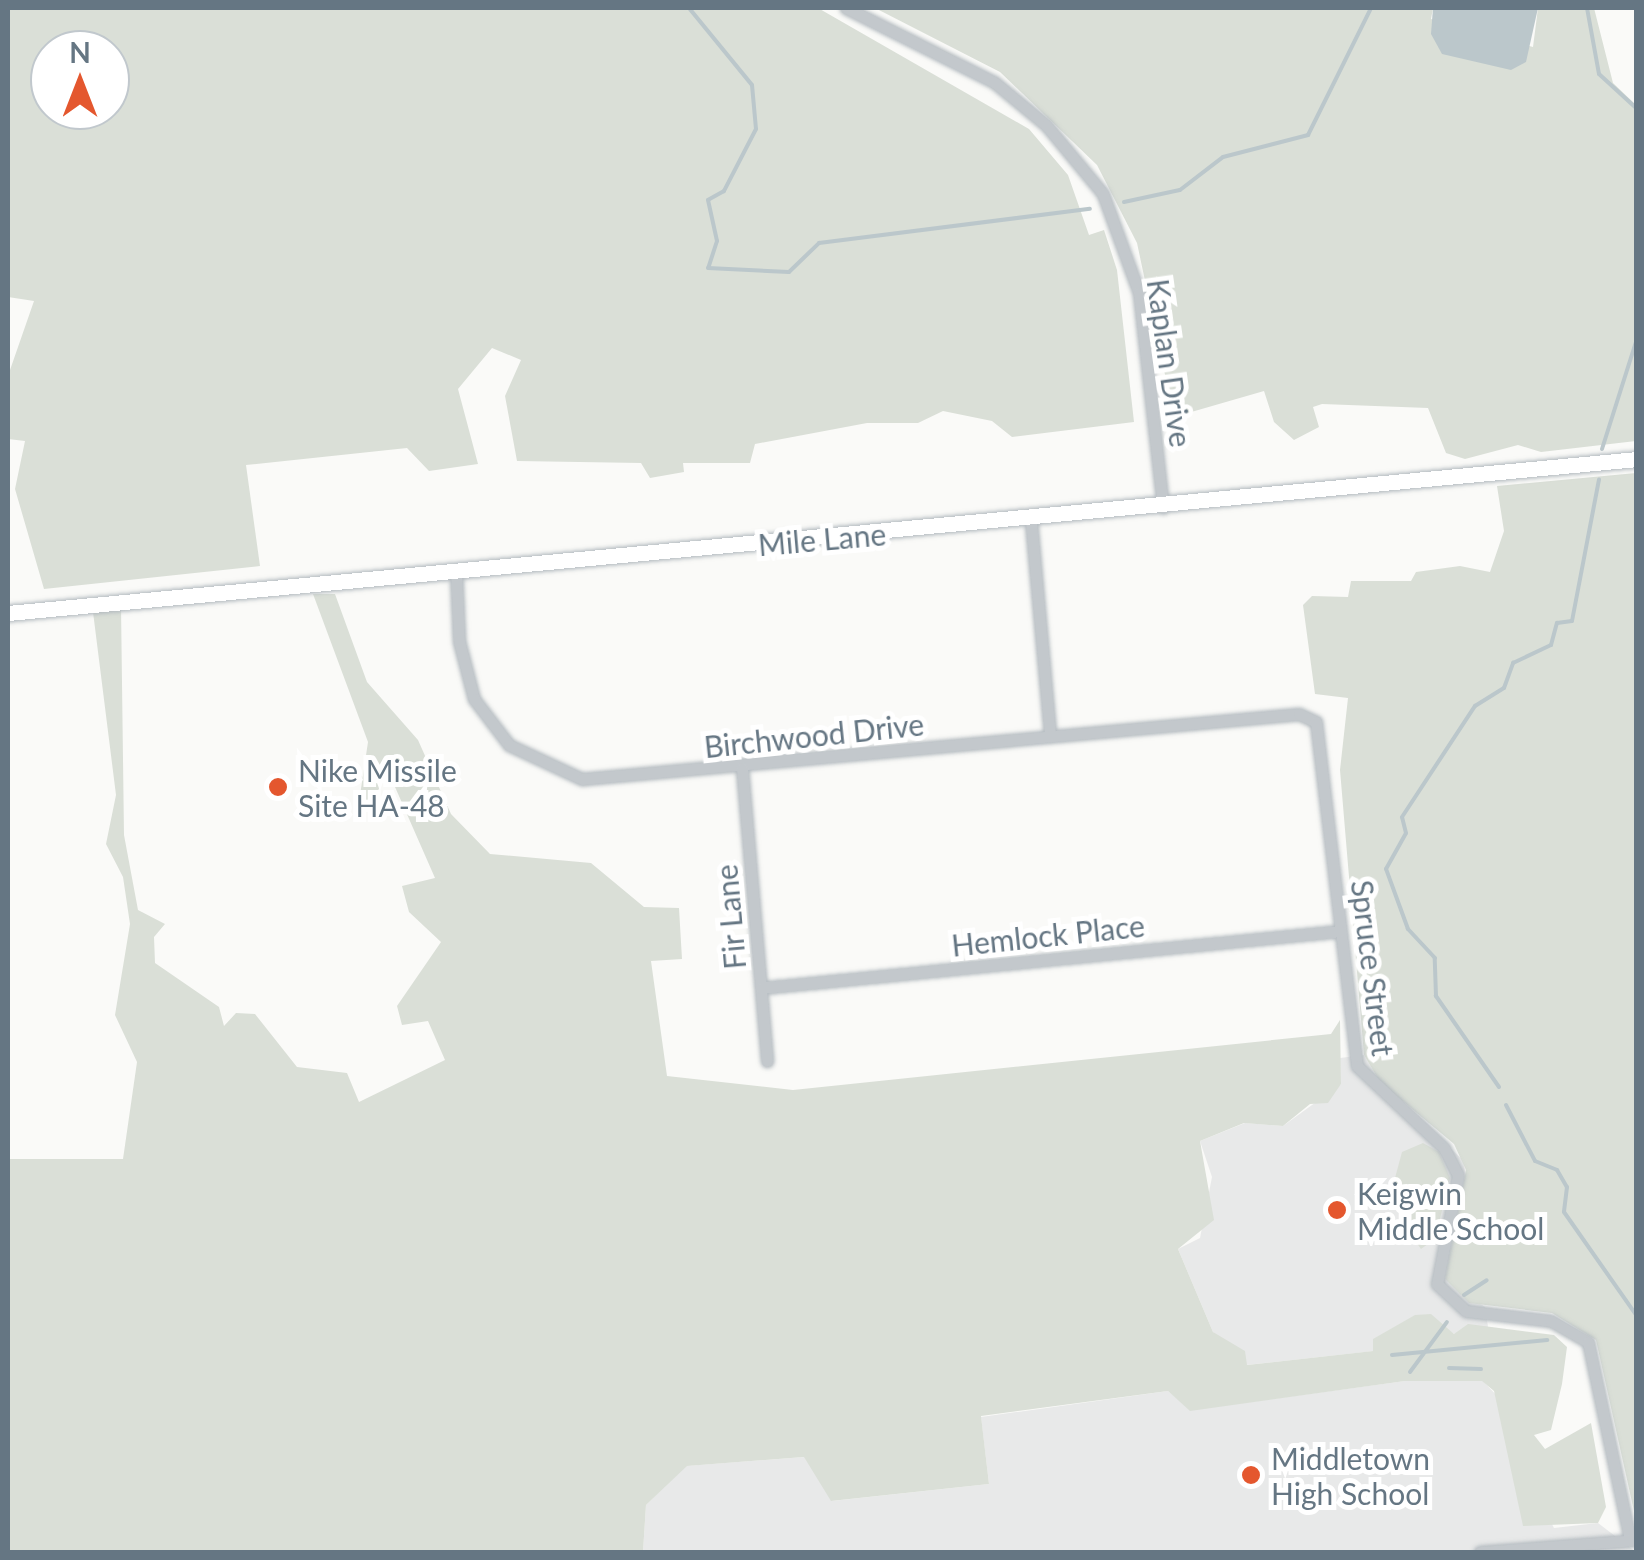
<!DOCTYPE html>
<html>
<head>
<meta charset="utf-8">
<style>
  body { margin:0 }
  #map { position:relative; width:1644px; height:1560px; overflow:hidden; background:#fafaf8; font-family:Lato,sans-serif }
  div>[style] { position:absolute }
  .built>* { inset:0; background:#e8e9e9 }
  .green>* { inset:0; background:#dadfd7 }
  .water>* { inset:0; background:#bbc7cb }
  .stream>* { height:4px; margin:-2px; padding:0 2px; transform-origin:2px; border-radius:2px; background:#bbc7cb }
  .roads { filter:drop-shadow(0 0 2px #b3babf) drop-shadow(0 0 2px #b3babf) }
  .street>* { height:11px; margin:-5.5px; padding:0 5.5px; transform-origin:5.5px; border-radius:5.5px; background:#c3c8cc }
  .secondary>* { height:15px; margin:-7.5px; padding:0 7.5px; transform-origin:7.5px; border-radius:7.5px; background:#fff }
  .dots>* { width:28px; height:28px; translate:-50% -50%; box-sizing:border-box; border:5px solid #fff; border-radius:50% }
  span { translate:-50% -50%; white-space:nowrap; text-align:center; line-height:1.15; -webkit-text-stroke:10px #fff; paint-order:stroke }
  .street-label { font-size:30px; color:#657683 }
  .poi-label { font-size:30px; color:#657683 }
  .left { translate:0 -50%; text-align:left }
  .frame { position:absolute; inset:0; border:10px solid #657683; pointer-events:none }
  .north { position:absolute; left:30px; top:30px; width:100px; height:100px; box-sizing:border-box; background:#fff; border:2px solid #c1c8cd; border-radius:50%; rotate:0deg; font-size:28px; font-weight:700; line-height:40px; text-align:center; color:#657683 }
  .north::after { content:''; display:block; margin:auto; width:35px; height:45px; background:#e4572e; clip-path:polygon(50% 0,100% 100%,50% 72%,0 100%) }
</style>
</head>
<body>
<div id="map">
  <div class="built">
    <div style="clip-path:polygon(1364px 1055px,1380px 1082px,1464px 1161px,1466px 1192px,1445px 1279px,1485px 1307px,1488px 1327px,1454px 1334px,1437px 1323px,1374px 1351px,1246px 1365px,1213px 1332px,1178px 1249px,1200px 1238px,1212px 1177px,1200px 1141px,1245px 1123px,1283px 1126px,1341px 1084px,1340px 1058px)"></div>
    <div style="clip-path:polygon(1405px 1381px,1483px 1381px,1500px 1399px,1504px 1429px,1554px 1528px,1598px 1523px,1636px 1552px,643px 1552px,646px 1505px,686px 1466px,805px 1457px,832px 1501px,989px 1484px,981px 1417px,1168px 1391px,1191px 1410px)"></div>
  </div>
  <div class="green">
    <div style="clip-path:polygon(evenodd,8px 8px,818px 8px,1029px 129px,1068px 175px,1089px 235px,1104px 230px,1117px 270px,1134px 422px,1012px 437px,992px 421px,943px 411px,918px 423px,867px 423px,755px 444px,750px 463px,683px 463px,684px 472px,650px 478px,641px 463px,517px 461px,505px 396px,521px 360px,492px 348px,458px 389px,478px 464px,429px 471px,407px 448px,246px 465px,260px 566px,44px 589px,15px 489px,25px 441px,8px 439px,10px 370px,34px 301px,8px 297px,8px 8px,50px 50px,110px 50px,110px 110px,50px 110px,50px 50px)"></div>
    <div style="clip-path:polygon(875px 8px,1433px 8px,1431px 19px,1533px 47px,1538px 8px,1594px 8px,1613px 83px,1636px 105px,1636px 441px,1541px 452px,1518px 445px,1465px 459px,1446px 453px,1428px 408px,1322px 404px,1313px 407px,1319px 427px,1294px 440px,1274px 422px,1264px 391px,1174px 417px,1137px 243px,1097px 165px,1000px 72px)"></div>
    <div style="clip-path:polygon(1636px 473px,1636px 1520px,1596px 1340px,1552px 1313px,1469px 1303px,1445px 1279px,1466px 1170px,1454px 1144px,1380px 1082px,1364px 1055px,1340px 770px,1348px 698px,1315px 694px,1303px 605px,1312px 596px,1348px 597px,1351px 581px,1411px 581px,1416px 572px,1460px 566px,1490px 572px,1504px 531px,1497px 486px)"></div>
    <div style="clip-path:polygon(313px 594px,335px 594px,367px 682px,418px 740px,451px 814px,490px 854px,591px 863px,644px 907px,679px 908px,682px 959px,651px 961px,667px 1076px,793px 1090px,1331px 1034px,1340px 1020px,1341px 1084px,1328px 1103px,1310px 1104px,1283px 1126px,1244px 1123px,1200px 1141px,1214px 1220px,1178px 1249px,1213px 1332px,1245px 1351px,1247px 1365px,1373px 1351px,1373px 1339px,1415px 1315px,1431px 1314px,1454px 1334px,1468px 1324px,1554px 1335px,1567px 1347px,1562px 1384px,1551px 1430px,1534px 1435px,1545px 1449px,1591px 1423px,1606px 1507px,1598px 1523px,1523px 1526px,1494px 1391px,1482px 1381px,1405px 1381px,1190px 1411px,1168px 1391px,981px 1416px,989px 1484px,831px 1501px,804px 1457px,687px 1466px,646px 1505px,643px 1552px,8px 1552px,8px 1159px,123px 1159px,137px 1062px,115px 1015px,130px 924px,123px 877px,106px 844px,116px 795px,93px 612px,121px 606px,124px 835px,138px 910px,165px 924px,154px 937px,155px 963px,219px 1007px,224px 1026px,236px 1013px,255px 1014px,297px 1067px,347px 1073px,359px 1102px,445px 1060px,428px 1021px,402px 1025px,397px 1006px,441px 942px,409px 912px,402px 886px,435px 878px,388px 771px,371px 804px,359px 802px,368px 742px)"></div>
    <div style="clip-path:polygon(1423px 1143px,1439px 1152px,1450px 1178px,1435px 1239px,1421px 1249px,1402px 1222px,1395px 1178px,1402px 1152px)"></div>
  </div>
  <div class="water">
    <div style="clip-path:polygon(1433px 8px,1538px 8px,1526px 62px,1511px 70px,1442px 54px,1431px 34px)"></div>
  </div>
  <div class="stream">
    <div style="left:689px;top:8px;width:99px;rotate:50.7deg"></div>
    <div style="left:752px;top:85px;width:44px;rotate:84.8deg"></div>
    <div style="left:756px;top:129px;width:70px;rotate:117.3deg"></div>
    <div style="left:724px;top:191px;width:18px;rotate:151deg"></div>
    <div style="left:708px;top:200px;width:42px;rotate:77.6deg"></div>
    <div style="left:717px;top:241px;width:28px;rotate:108deg"></div>
    <div style="left:708px;top:268px;width:81px;rotate:2.8deg"></div>
    <div style="left:789px;top:272px;width:42px;rotate:-44deg"></div>
    <div style="left:819px;top:243px;width:273px;rotate:-7.2deg"></div>
    <div style="left:1587px;top:8px;width:67px;rotate:79.7deg"></div>
    <div style="left:1599px;top:74px;width:50px;rotate:42.6deg"></div>
    <div style="left:1124px;top:202px;width:57px;rotate:-12.1deg"></div>
    <div style="left:1180px;top:190px;width:54px;rotate:-37.5deg"></div>
    <div style="left:1223px;top:157px;width:88px;rotate:-14.5deg"></div>
    <div style="left:1308px;top:135px;width:142px;rotate:-63.6deg"></div>
    <div style="left:1602px;top:449px;width:112px;rotate:-72.4deg"></div>
    <div style="left:1499px;top:1087px;width:111px;rotate:-124.7deg"></div>
    <div style="left:1436px;top:996px;width:38px;rotate:-92deg"></div>
    <div style="left:1435px;top:958px;width:40px;rotate:-133deg"></div>
    <div style="left:1408px;top:929px;width:64px;rotate:-110.1deg"></div>
    <div style="left:1386px;top:869px;width:41px;rotate:-60.9deg"></div>
    <div style="left:1406px;top:833px;width:16px;rotate:-104deg"></div>
    <div style="left:1402px;top:817px;width:133px;rotate:-56.7deg"></div>
    <div style="left:1475px;top:706px;width:34px;rotate:-32deg"></div>
    <div style="left:1504px;top:688px;width:27px;rotate:-70deg"></div>
    <div style="left:1513px;top:663px;width:42px;rotate:-25.3deg"></div>
    <div style="left:1551px;top:645px;width:23px;rotate:-75deg"></div>
    <div style="left:1557px;top:623px;width:15px;rotate:-8deg"></div>
    <div style="left:1572px;top:621px;width:144px;rotate:-79.2deg"></div>
    <div style="left:1506px;top:1105px;width:63px;rotate:62.6deg"></div>
    <div style="left:1535px;top:1161px;width:24px;rotate:22deg"></div>
    <div style="left:1557px;top:1170px;width:20px;rotate:60deg"></div>
    <div style="left:1567px;top:1187px;width:25px;rotate:97deg"></div>
    <div style="left:1564px;top:1212px;width:126px;rotate:55deg"></div>
    <div style="left:1464px;top:1295px;width:27px;rotate:-33deg"></div>
    <div style="left:1392px;top:1355px;width:156px;rotate:-5.5deg"></div>
    <div style="left:1449px;top:1368px;width:32px;rotate:2deg"></div>
    <div style="left:1410px;top:1372px;width:62px;rotate:-53.5deg"></div>
  </div>
  <div class="roads">
    <div class="street">
      <div style="left:846px;top:8px;width:165px;rotate:26.6deg"></div>
      <div style="left:994px;top:82px;width:67px;rotate:39.6deg"></div>
      <div style="left:1046px;top:125px;width:89px;rotate:50.4deg"></div>
      <div style="left:1103px;top:194px;width:105px;rotate:70deg"></div>
      <div style="left:1139px;top:293px;width:216px;rotate:83.6deg"></div>
      <div style="left:1031px;top:521px;width:216px;rotate:84.9deg"></div>
      <div style="left:456px;top:571px;width:70px;rotate:87.5deg"></div>
      <div style="left:459px;top:641px;width:60px;rotate:75.5deg"></div>
      <div style="left:474px;top:699px;width:58px;rotate:52.7deg"></div>
      <div style="left:509px;top:745px;width:81px;rotate:25deg"></div>
      <div style="left:582px;top:779px;width:720px;rotate:-5.18deg"></div>
      <div style="left:1299px;top:714px;width:19px;rotate:25deg"></div>
      <div style="left:1316px;top:722px;width:346px;rotate:83.2deg"></div>
      <div style="left:1357px;top:1066px;width:120px;rotate:43.3deg"></div>
      <div style="left:1444px;top:1148px;width:30px;rotate:63deg"></div>
      <div style="left:1458px;top:1175px;width:111px;rotate:100.9deg"></div>
      <div style="left:1437px;top:1284px;width:40px;rotate:43deg"></div>
      <div style="left:1466px;top:1311px;width:86px;rotate:6.7deg"></div>
      <div style="left:1551px;top:1321px;width:43px;rotate:29.6deg"></div>
      <div style="left:1588px;top:1342px;width:202px;rotate:78deg"></div>
      <div style="left:742px;top:768px;width:294px;rotate:85.1deg"></div>
      <div style="left:761px;top:988px;width:582px;rotate:-5.62deg"></div>
      <div style="left:1480px;top:1552px;width:156px;rotate:-4.4deg"></div>
    </div>
    <div class="secondary">
      <div style="left:8px;top:613px;width:1635px;rotate:-5.4deg"></div>
    </div>
  </div>
  <div class="dots">
    <div style="left:278px;top:787px;background:#e4572e"></div>
    <div style="left:1337px;top:1210px;background:#e4572e"></div>
    <div style="left:1251px;top:1475px;background:#e4572e"></div>
  </div>
  <div class="street-label">
    <span style="left:1170px;top:363px;rotate:82deg">Kaplan Drive</span>
    <span style="left:822px;top:539px;rotate:-5deg">Mile Lane</span>
    <span style="left:814px;top:735px;rotate:-6deg">Birchwood Drive</span>
    <span style="left:730px;top:917px;rotate:-95deg">Fir Lane</span>
    <span style="left:1048px;top:935px;rotate:-6deg">Hemlock Place</span>
    <span style="left:1373px;top:968px;rotate:83deg">Spruce Street</span>
  </div>
  <div class="poi-label">
    <span class="left" style="left:298px;top:787px">Nike Missile<br>Site HA-48</span>
    <span class="left" style="left:1357px;top:1210px">Keigwin<br>Middle School</span>
    <span class="left" style="left:1271px;top:1475px">Middletown<br>High School</span>
  </div>
  <div class="frame"></div>
  <div class="north">N</div>
</div>
</body>
</html>
